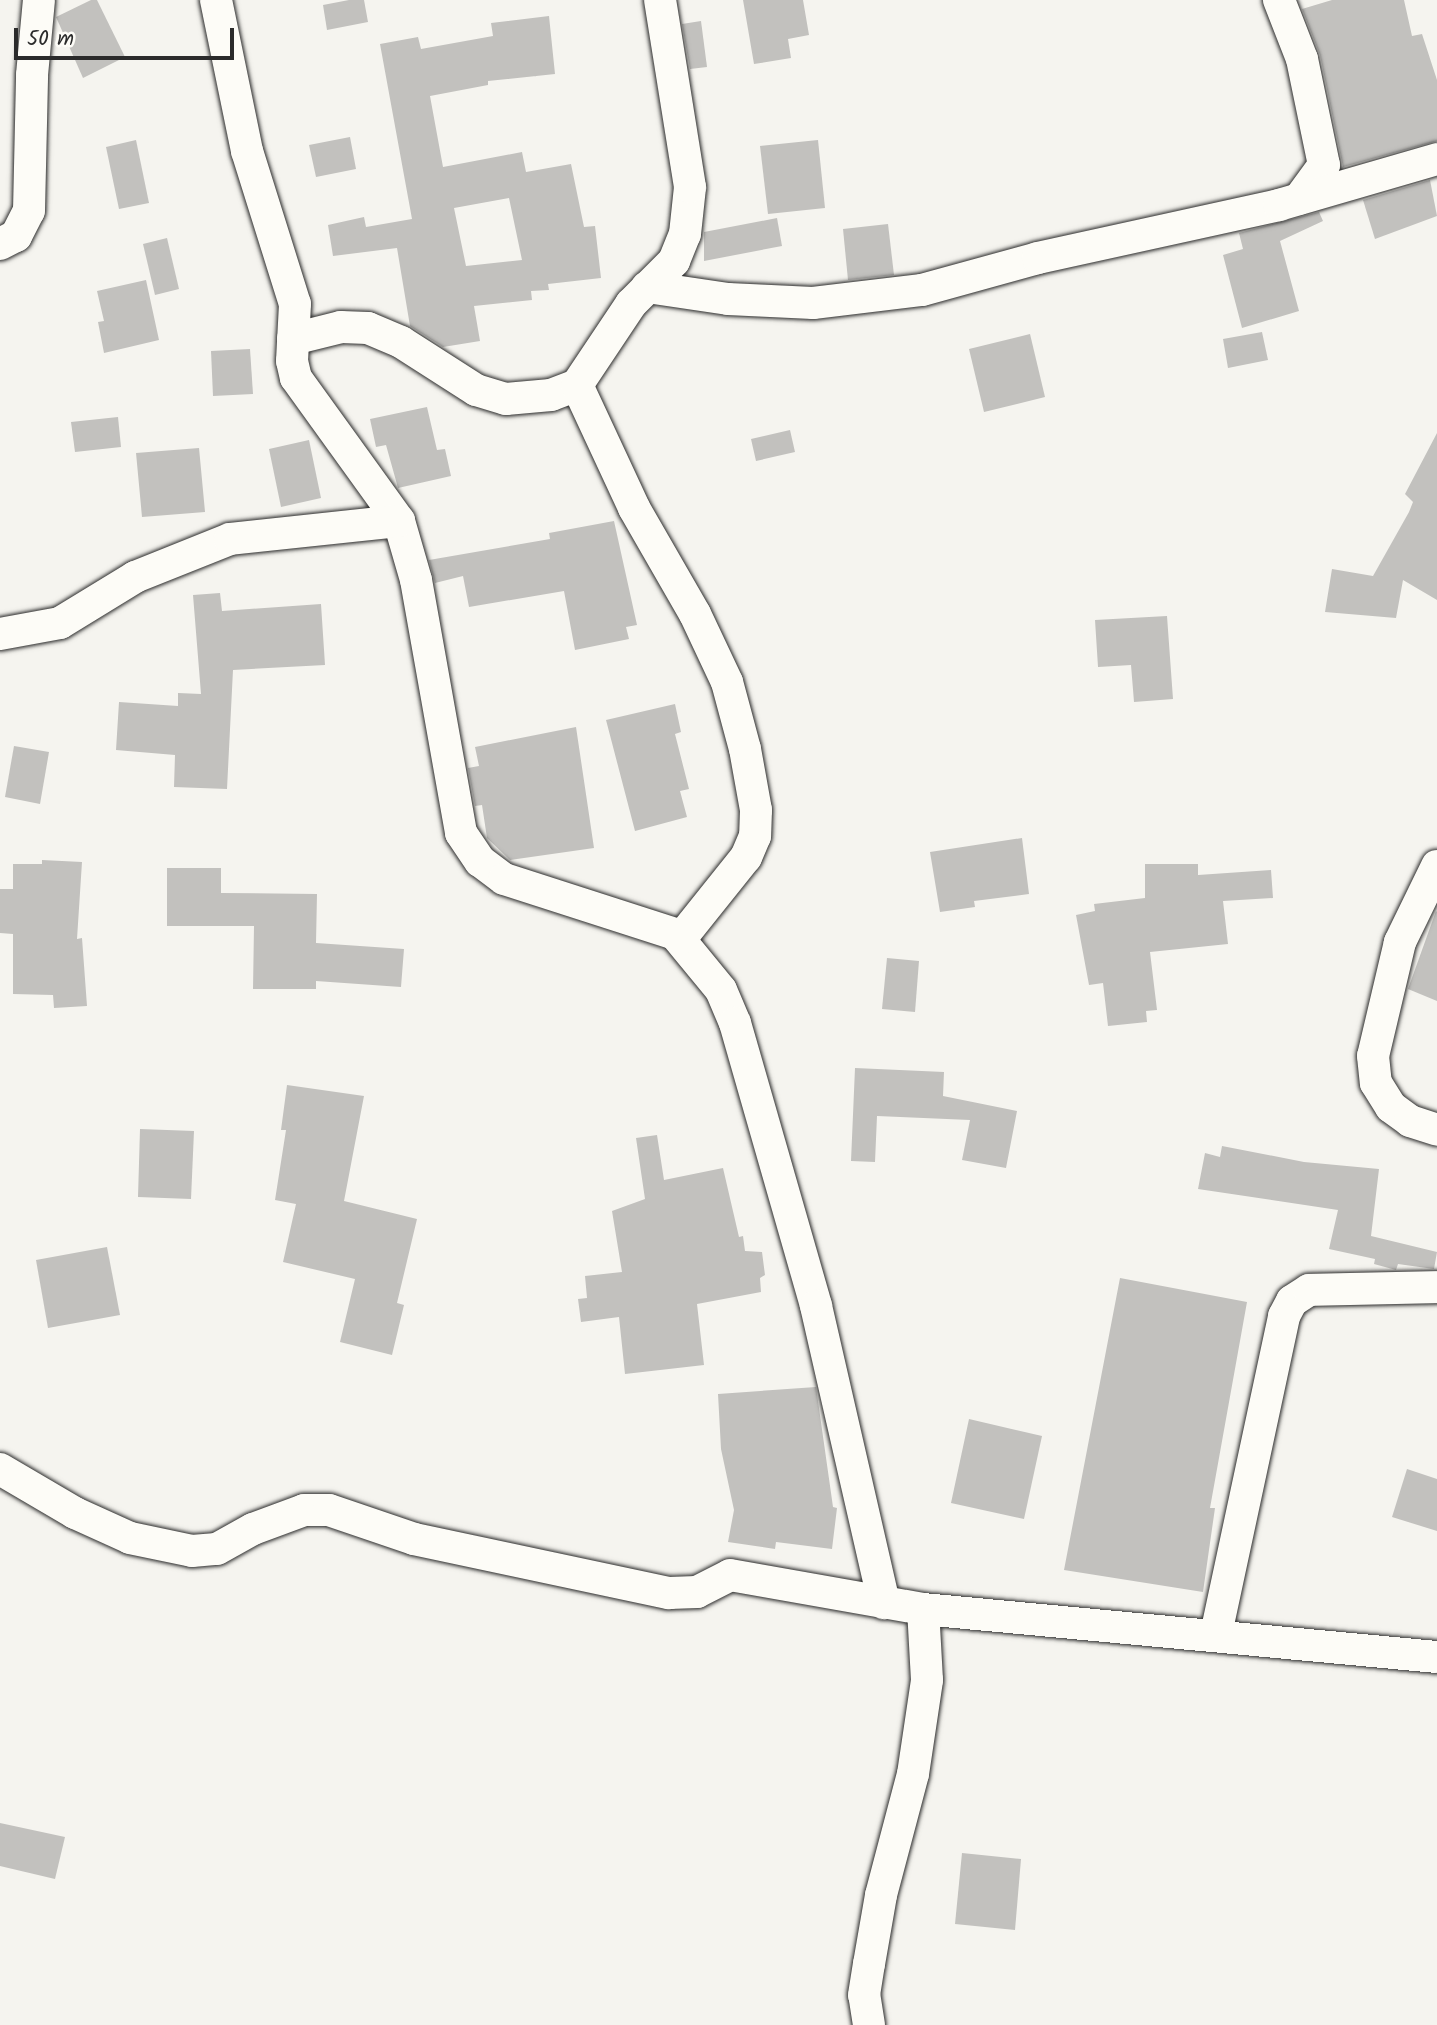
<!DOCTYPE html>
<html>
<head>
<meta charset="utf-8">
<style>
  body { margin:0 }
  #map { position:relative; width:1437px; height:2025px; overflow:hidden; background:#f5f4ef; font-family:Kalam,sans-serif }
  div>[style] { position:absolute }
  .building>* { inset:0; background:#c2c1be }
  .roads { filter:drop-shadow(0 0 2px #2b2b2b) drop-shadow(0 0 2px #2b2b2b) }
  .minor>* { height:32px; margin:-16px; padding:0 16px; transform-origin:16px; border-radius:16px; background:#fdfcf7 }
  span { translate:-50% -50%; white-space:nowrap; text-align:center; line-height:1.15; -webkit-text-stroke:6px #fdfcf7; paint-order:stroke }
  .scale { position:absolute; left:14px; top:28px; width:220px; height:32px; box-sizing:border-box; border:4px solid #2b2b2b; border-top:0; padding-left:9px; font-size:21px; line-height:24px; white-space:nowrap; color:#2b2b2b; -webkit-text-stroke:5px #fdfcf7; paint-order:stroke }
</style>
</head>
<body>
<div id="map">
  <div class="building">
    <div style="clip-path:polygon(91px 0,97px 0,125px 57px,83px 78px,56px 17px)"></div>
    <div style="clip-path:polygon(349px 0,364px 0,368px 22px,327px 30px,323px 5px)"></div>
    <div style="clip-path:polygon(743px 0,803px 0,809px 35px,788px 39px,791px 58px,754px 64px)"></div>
    <div style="clip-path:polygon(1332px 0,1404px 0,1412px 36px,1422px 34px,1437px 80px,1437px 141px,1343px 167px,1320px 55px,1302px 9px)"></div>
    <div style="clip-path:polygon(evenodd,549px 16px,555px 74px,488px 81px,488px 85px,430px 96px,443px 167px,522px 152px,526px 172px,571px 164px,584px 227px,595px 226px,601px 278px,548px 284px,549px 290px,531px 291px,532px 300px,474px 306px,480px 341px,443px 347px,410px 326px,397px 248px,333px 256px,328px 225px,364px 217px,366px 227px,412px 219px,380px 44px,418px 37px,421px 49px,493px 36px,491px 23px,549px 16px,509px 198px,522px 260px,466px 266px,454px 208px,509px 198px)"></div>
    <div style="clip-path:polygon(701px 21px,707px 67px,690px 69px,682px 24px)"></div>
    <div style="clip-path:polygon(350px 137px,356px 169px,316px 177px,309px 145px)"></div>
    <div style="clip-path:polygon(136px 140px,149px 203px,119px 209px,106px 147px)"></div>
    <div style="clip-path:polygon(818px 140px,825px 208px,768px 214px,760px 146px)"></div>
    <div style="clip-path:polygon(1430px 180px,1437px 216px,1375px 239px,1363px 200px)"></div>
    <div style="clip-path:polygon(1319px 212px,1323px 221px,1280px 241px,1299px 311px,1242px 328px,1223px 255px,1243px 249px,1239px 233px)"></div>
    <div style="clip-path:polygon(777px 218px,782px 246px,704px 261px,704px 232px)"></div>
    <div style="clip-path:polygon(888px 224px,894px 275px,848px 280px,843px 229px)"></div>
    <div style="clip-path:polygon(167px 238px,179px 289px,155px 295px,143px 244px)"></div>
    <div style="clip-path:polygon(146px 280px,159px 340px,104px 353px,98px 322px,104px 321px,97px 291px)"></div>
    <div style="clip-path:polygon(1262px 332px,1268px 360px,1228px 368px,1223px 339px)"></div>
    <div style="clip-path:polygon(1030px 334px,1045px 397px,984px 412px,969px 349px)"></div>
    <div style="clip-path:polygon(250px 349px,253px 394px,213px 396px,211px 351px)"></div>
    <div style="clip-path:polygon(427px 407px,437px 450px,445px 449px,451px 476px,398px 488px,386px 445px,376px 447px,370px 419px)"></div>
    <div style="clip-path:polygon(118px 417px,121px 447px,75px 452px,71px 422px)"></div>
    <div style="clip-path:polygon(790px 430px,795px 452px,756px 461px,751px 439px)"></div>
    <div style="clip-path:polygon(1437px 433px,1437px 600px,1403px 580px,1396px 618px,1325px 612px,1332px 569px,1373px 576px,1409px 512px,1413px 502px,1405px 494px)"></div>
    <div style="clip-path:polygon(309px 440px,321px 498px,281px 507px,269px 449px)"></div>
    <div style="clip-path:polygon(199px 448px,205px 512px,142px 517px,136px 453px)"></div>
    <div style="clip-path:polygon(614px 521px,637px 625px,626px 627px,629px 639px,575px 650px,564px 591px,469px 607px,463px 576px,435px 583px,429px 560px,550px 539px,549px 533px)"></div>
    <div style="clip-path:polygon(220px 593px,222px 611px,321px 604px,325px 665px,233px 670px,227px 789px,174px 787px,175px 755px,116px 750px,119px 702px,178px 706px,178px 693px,201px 694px,193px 595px)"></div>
    <div style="clip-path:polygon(1167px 616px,1173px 699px,1134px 702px,1131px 665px,1098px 667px,1095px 620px)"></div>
    <div style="clip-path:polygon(675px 704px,681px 732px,675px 734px,689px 789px,680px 791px,687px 817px,635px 831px,606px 720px)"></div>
    <div style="clip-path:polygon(576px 727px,594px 848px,510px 860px,487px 838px,482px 805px,475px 806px,468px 768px,479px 766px,475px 747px)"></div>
    <div style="clip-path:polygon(14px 746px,49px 752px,40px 804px,5px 797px)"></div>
    <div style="clip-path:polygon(1022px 838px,1029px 894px,974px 901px,975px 907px,940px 912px,930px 852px)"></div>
    <div style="clip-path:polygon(42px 860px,82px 862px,77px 939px,82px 938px,87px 1006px,54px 1008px,53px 995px,13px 994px,13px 934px,0 933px,0 889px,13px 889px,13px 864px,42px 864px)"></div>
    <div style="clip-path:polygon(1145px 864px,1198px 864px,1198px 875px,1271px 870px,1273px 898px,1223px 901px,1228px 944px,1150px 952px,1157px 1010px,1146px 1011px,1147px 1022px,1108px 1026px,1103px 983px,1089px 985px,1076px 915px,1095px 911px,1094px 904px,1145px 898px)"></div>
    <div style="clip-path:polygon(167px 868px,221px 868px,221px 893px,317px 894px,316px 943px,404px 949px,401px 987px,316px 981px,316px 989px,253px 989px,254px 926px,167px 926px)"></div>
    <div style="clip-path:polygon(1436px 911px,1437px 912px,1437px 1001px,1408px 989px)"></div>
    <div style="clip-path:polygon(887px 958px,919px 961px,915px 1012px,882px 1009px)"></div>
    <div style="clip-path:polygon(855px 1068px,944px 1072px,943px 1096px,1017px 1111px,1006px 1168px,962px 1160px,970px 1120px,877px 1116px,875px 1162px,851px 1161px)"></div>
    <div style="clip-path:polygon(287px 1085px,364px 1096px,344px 1201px,417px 1219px,397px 1303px,404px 1305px,392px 1355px,340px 1342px,355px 1279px,283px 1262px,296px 1204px,275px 1200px,286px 1130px,281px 1130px)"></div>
    <div style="clip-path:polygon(140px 1129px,194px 1131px,191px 1199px,138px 1197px)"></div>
    <div style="clip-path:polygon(657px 1135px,664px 1180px,723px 1168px,739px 1237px,743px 1236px,745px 1251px,762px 1252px,765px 1275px,760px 1278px,761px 1292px,697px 1304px,704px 1365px,625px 1374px,619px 1317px,581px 1322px,578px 1299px,587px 1298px,585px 1276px,622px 1272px,612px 1211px,645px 1199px,636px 1138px)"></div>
    <div style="clip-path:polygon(1222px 1146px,1304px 1162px,1379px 1169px,1371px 1236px,1437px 1252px,1434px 1269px,1398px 1264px,1396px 1270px,1374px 1264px,1375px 1259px,1329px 1249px,1338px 1210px,1198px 1189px,1205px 1153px,1220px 1157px)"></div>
    <div style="clip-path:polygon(107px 1247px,120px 1315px,48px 1328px,36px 1260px)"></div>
    <div style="clip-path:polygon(1120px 1278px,1247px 1302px,1210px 1508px,1215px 1508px,1203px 1592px,1064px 1570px)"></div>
    <div style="clip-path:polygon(816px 1387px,833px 1507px,837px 1508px,832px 1549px,776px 1542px,775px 1549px,728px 1542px,734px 1510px,721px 1449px,718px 1394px)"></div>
    <div style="clip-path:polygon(969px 1419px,1042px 1436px,1024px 1519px,951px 1503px)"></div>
    <div style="clip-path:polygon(1407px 1469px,1437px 1479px,1437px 1531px,1392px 1517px)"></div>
    <div style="clip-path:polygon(0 1823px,65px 1837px,55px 1879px,0 1866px)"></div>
    <div style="clip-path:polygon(962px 1853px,1021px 1859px,1015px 1930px,955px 1924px)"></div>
  </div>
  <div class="roads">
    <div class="minor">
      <div style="left:216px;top:0;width:154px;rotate:78.4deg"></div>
      <div style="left:247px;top:151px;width:160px;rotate:72.6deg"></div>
      <div style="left:295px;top:304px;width:57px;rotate:93deg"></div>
      <div style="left:292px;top:361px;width:17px;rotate:77deg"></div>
      <div style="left:296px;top:378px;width:176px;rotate:54.2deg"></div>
      <div style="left:399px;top:521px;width:61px;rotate:73.9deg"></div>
      <div style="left:416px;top:580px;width:257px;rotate:79.9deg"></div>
      <div style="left:461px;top:833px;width:34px;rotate:56deg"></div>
      <div style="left:480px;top:861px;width:30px;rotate:37deg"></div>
      <div style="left:504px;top:879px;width:180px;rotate:17.8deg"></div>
      <div style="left:675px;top:934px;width:72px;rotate:50.6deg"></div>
      <div style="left:721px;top:990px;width:36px;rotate:67deg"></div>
      <div style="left:735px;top:1023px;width:294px;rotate:74deg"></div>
      <div style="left:816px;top:1306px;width:305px;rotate:77.1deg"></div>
      <div style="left:1279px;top:0;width:63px;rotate:68.7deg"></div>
      <div style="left:1302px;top:59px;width:108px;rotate:78.3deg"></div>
      <div style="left:1324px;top:165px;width:42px;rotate:126.3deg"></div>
      <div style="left:0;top:244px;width:18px;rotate:-27deg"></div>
      <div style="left:16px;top:236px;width:28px;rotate:-63deg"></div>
      <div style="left:29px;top:211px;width:136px;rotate:-88.7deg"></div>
      <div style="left:32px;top:75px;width:75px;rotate:-84.7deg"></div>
      <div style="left:647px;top:287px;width:82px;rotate:8.4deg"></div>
      <div style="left:728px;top:299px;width:85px;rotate:2.7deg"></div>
      <div style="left:813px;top:303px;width:110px;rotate:-6.8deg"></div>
      <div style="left:922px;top:290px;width:120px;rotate:-15.4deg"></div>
      <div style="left:1038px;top:258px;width:247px;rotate:-12.4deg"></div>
      <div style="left:1279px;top:205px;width:165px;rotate:-16.2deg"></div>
      <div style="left:293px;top:339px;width:49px;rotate:-14deg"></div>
      <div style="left:341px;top:327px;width:27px;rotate:2deg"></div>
      <div style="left:368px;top:328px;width:36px;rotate:23deg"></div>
      <div style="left:401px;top:342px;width:89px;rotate:32.6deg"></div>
      <div style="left:476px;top:390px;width:31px;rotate:17deg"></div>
      <div style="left:506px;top:399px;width:45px;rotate:-5.1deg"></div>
      <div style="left:551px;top:395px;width:28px;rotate:-21deg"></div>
      <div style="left:577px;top:385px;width:97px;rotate:-56.3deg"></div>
      <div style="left:631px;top:304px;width:61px;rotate:-45deg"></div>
      <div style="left:674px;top:261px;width:29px;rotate:-68deg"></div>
      <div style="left:685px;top:234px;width:47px;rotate:-83.9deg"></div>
      <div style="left:690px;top:187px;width:189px;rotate:-99.1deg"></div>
      <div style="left:577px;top:385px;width:136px;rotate:65.1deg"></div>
      <div style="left:634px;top:508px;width:122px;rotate:60.1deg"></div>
      <div style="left:695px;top:614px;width:75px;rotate:64.8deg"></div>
      <div style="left:727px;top:682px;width:69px;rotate:75deg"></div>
      <div style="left:745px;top:749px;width:62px;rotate:79.8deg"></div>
      <div style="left:756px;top:810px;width:26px;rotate:92deg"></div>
      <div style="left:755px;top:836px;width:23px;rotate:113deg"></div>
      <div style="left:746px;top:857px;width:104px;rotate:128.7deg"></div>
      <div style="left:0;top:634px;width:61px;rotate:-10.4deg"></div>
      <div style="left:60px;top:623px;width:88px;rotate:-31.5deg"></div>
      <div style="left:135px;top:577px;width:102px;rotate:-21.8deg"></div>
      <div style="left:230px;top:539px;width:170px;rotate:-6.1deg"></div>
      <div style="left:1437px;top:866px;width:85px;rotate:116deg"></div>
      <div style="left:1400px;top:942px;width:117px;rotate:103.3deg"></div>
      <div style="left:1373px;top:1056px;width:27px;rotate:84deg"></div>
      <div style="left:1376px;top:1083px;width:28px;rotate:58deg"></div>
      <div style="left:1391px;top:1107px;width:24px;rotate:36deg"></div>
      <div style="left:1410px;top:1121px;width:28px;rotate:18deg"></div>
      <div style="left:0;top:1469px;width:87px;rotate:30.4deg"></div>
      <div style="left:75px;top:1513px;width:60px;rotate:24.4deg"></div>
      <div style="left:130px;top:1538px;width:63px;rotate:11.8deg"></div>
      <div style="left:192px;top:1551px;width:25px;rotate:-5deg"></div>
      <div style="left:217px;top:1549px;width:41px;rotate:-29.1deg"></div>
      <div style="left:253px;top:1529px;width:54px;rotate:-20.4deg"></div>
      <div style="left:304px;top:1510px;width:25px"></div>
      <div style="left:329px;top:1510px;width:90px;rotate:18.8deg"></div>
      <div style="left:414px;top:1539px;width:261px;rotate:12deg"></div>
      <div style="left:669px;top:1593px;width:28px;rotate:-2deg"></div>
      <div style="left:697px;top:1592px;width:37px;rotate:-27deg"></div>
      <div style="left:730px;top:1575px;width:196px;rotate:10deg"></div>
      <div style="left:923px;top:1609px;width:516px;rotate:5.34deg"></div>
      <div style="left:1216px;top:1634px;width:325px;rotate:-77.9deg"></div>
      <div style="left:1284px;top:1316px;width:17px;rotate:-62deg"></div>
      <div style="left:1292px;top:1301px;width:20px;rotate:-33deg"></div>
      <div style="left:1309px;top:1290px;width:128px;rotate:-1.3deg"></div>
      <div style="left:869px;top:2025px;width:30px;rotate:-99deg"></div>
      <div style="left:864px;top:1995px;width:31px;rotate:-81deg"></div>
      <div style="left:869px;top:1964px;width:70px;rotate:-80.1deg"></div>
      <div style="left:881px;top:1895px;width:125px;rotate:-75.2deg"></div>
      <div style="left:913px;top:1774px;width:95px;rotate:-81.5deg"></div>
      <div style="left:927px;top:1680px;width:71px;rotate:-93.2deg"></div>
    </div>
  </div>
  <div class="scale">50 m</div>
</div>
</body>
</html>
